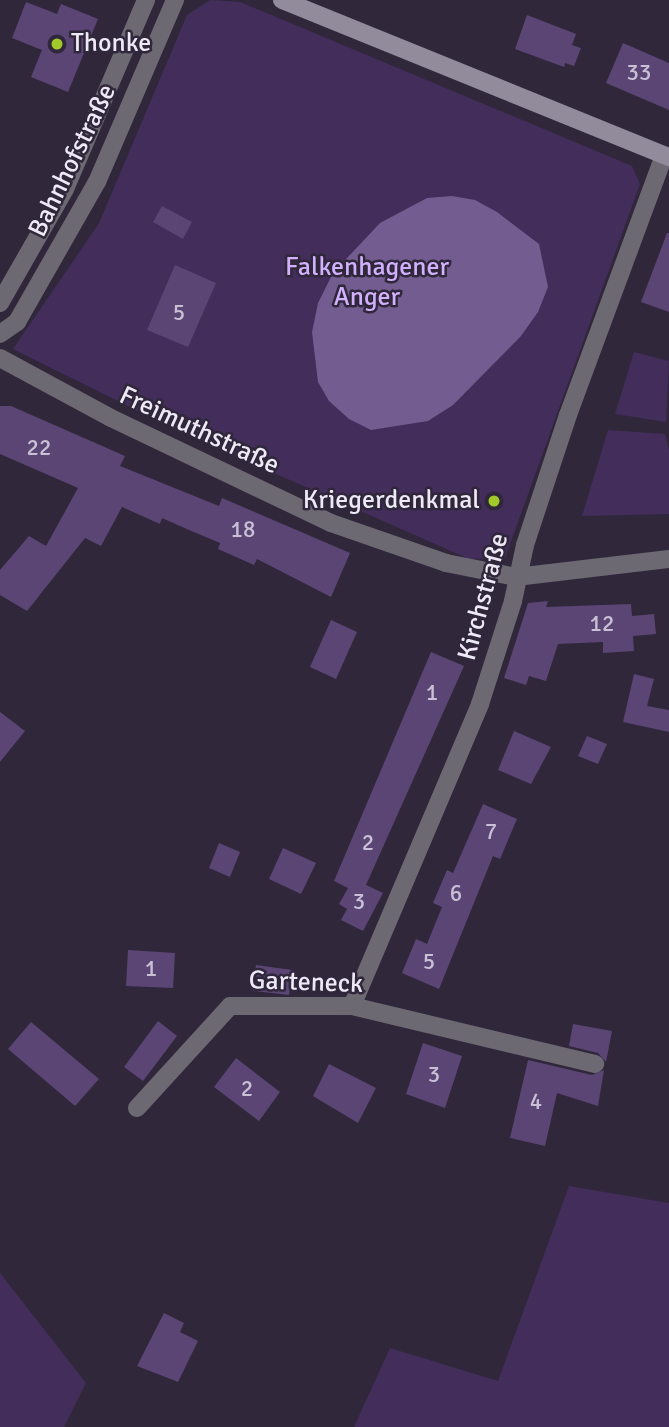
<!DOCTYPE html>
<html>
<head>
<meta charset="utf-8">
<style>
  body { margin:0 }
  #map { position:relative; width:669px; height:1427px; overflow:hidden; background:#30273b; font-family:Signika,sans-serif }
  div>[style] { position:absolute }
  .green>* { inset:0; background:#422d5b }
  .water>* { inset:0; background:#735d90 }
  .building>* { inset:0; background:#5a4575 }
  .minor>* { height:18px; margin:-9px; padding:0 9px; transform-origin:9px; border-radius:9px; background:#6d6973 }
  .tertiary>* { height:18px; margin:-9px; padding:0 9px; transform-origin:9px; border-radius:9px; background:#6d6973 }
  .secondary>* { height:18px; margin:-9px; padding:0 9px; transform-origin:9px; border-radius:9px; background:#918b9b }
  .dots>* { width:19px; height:19px; translate:-50% -50%; box-sizing:border-box; border:4px solid #30273b; border-radius:50% }
  span { translate:-50% -50%; white-space:nowrap; text-align:center; line-height:1.15; -webkit-text-stroke:5px #30273b; paint-order:stroke }
  .number-label { font-size:23px; color:#c9c0d6 }
  .number-label span { -webkit-text-stroke-width:0 }
  .poi-label { font-size:26px; color:#eee9f6 }
  .left { translate:0 -50%; text-align:left }
  .right { translate:-100% -50%; text-align:right }
  .street-label { font-size:26px; color:#eee9f6 }
  .park-label { font-size:26px; color:#d1b1fd }
</style>
</head>
<body>
<div id="map">
  <div class="green">
    <div style="clip-path:polygon(210px 0,240px 2px,632px 166px,640px 184px,505px 558px,469px 559px,172px 428px,13px 349px,99px 223px,187px 15px)"></div>
    <div style="clip-path:polygon(634px 352px,669px 361px,666px 422px,615px 414px)"></div>
    <div style="clip-path:polygon(608px 430px,665px 434px,669px 450px,669px 514px,582px 516px)"></div>
    <div style="clip-path:polygon(569px 1186px,669px 1203px,669px 1427px,354px 1427px,390px 1348px,498px 1381px)"></div>
    <div style="clip-path:polygon(0 1273px,86px 1383px,64px 1427px,0 1427px)"></div>
  </div>
  <div class="water">
    <div style="clip-path:polygon(452px 196px,475px 200px,497px 212px,539px 244px,548px 287px,538px 312px,521px 336px,453px 405px,428px 421px,371px 430px,349px 419px,329px 401px,318px 382px,312px 332px,318px 303px,333px 273px,380px 223px,427px 198px)"></div>
  </div>
  <div class="building">
    <div style="clip-path:polygon(26px 2px,57px 14px,61px 4px,98px 19px,68px 92px,31px 77px,42px 50px,12px 38px)"></div>
    <div style="clip-path:polygon(527px 15px,576px 34px,572px 45px,581px 48px,574px 66px,565px 63px,564px 67px,515px 49px)"></div>
    <div style="clip-path:polygon(623px 43px,669px 63px,669px 110px,606px 83px)"></div>
    <div style="clip-path:polygon(162px 206px,192px 222px,183px 239px,153px 222px)"></div>
    <div style="clip-path:polygon(667px 233px,669px 233px,669px 312px,641px 302px)"></div>
    <div style="clip-path:polygon(175px 265px,216px 283px,188px 347px,147px 330px)"></div>
    <div style="clip-path:polygon(0 406px,11px 406px,125px 456px,120px 466px,219px 506px,222px 498px,350px 553px,331px 597px,257px 559px,254px 565px,218px 549px,220px 543px,189px 530px,162px 518px,160px 524px,122px 507px,101px 546px,85px 538px,27px 611px,0 595px,0 570px,29px 536px,46px 546px,78px 488px,0 454px)"></div>
    <div style="clip-path:polygon(548px 601px,546px 607px,631px 604px,632px 616px,654px 614px,656px 634px,633px 636px,634px 651px,603px 653px,603px 642px,558px 644px,546px 681px,529px 676px,526px 685px,504px 678px,528px 603px)"></div>
    <div style="clip-path:polygon(331px 620px,357px 632px,336px 679px,310px 667px)"></div>
    <div style="clip-path:polygon(431px 652px,464px 666px,366px 885px,383px 893px,363px 931px,341px 920px,347px 909px,339px 904px,348px 888px,334px 881px)"></div>
    <div style="clip-path:polygon(634px 674px,654px 679px,647px 706px,669px 710px,669px 732px,623px 722px)"></div>
    <div style="clip-path:polygon(0 712px,25px 731px,0 762px)"></div>
    <div style="clip-path:polygon(514px 731px,551px 747px,531px 784px,498px 770px)"></div>
    <div style="clip-path:polygon(587px 736px,607px 744px,598px 764px,578px 756px)"></div>
    <div style="clip-path:polygon(483px 804px,517px 819px,500px 859px,493px 856px,439px 989px,402px 973px,416px 939px,427px 944px,442px 907px,433px 903px,447px 870px,453px 873px)"></div>
    <div style="clip-path:polygon(219px 843px,240px 852px,230px 877px,209px 868px)"></div>
    <div style="clip-path:polygon(283px 848px,316px 863px,301px 894px,269px 879px)"></div>
    <div style="clip-path:polygon(128px 950px,175px 953px,173px 988px,126px 986px)"></div>
    <div style="clip-path:polygon(256px 965px,292px 970px,289px 995px,253px 991px)"></div>
    <div style="clip-path:polygon(158px 1021px,177px 1036px,143px 1081px,124px 1067px)"></div>
    <div style="clip-path:polygon(31px 1022px,99px 1079px,75px 1106px,8px 1049px)"></div>
    <div style="clip-path:polygon(573px 1024px,612px 1031px,606px 1062px,598px 1053px,569px 1046px)"></div>
    <div style="clip-path:polygon(423px 1043px,462px 1056px,445px 1108px,406px 1094px)"></div>
    <div style="clip-path:polygon(236px 1058px,280px 1092px,259px 1121px,214px 1087px)"></div>
    <div style="clip-path:polygon(528px 1060px,592px 1075px,604px 1070px,598px 1106px,557px 1093px,545px 1146px,510px 1138px)"></div>
    <div style="clip-path:polygon(329px 1064px,376px 1088px,358px 1123px,313px 1096px)"></div>
    <div style="clip-path:polygon(164px 1313px,184px 1323px,180px 1332px,198px 1341px,178px 1382px,137px 1366px)"></div>
  </div>
  <div class="minor">
    <div style="left:0;top:358px;width:126px;rotate:28.4deg"></div>
    <div style="left:111px;top:418px;width:244px;rotate:25.5deg"></div>
    <div style="left:331px;top:523px;width:122px;rotate:19.2deg"></div>
    <div style="left:446px;top:563px;width:71px;rotate:11.3deg"></div>
    <div style="left:516px;top:577px;width:154px;rotate:-6.7deg"></div>
    <div style="left:352px;top:1006px;width:328px;rotate:-67deg"></div>
    <div style="left:480px;top:704px;width:108px;rotate:-72.2deg"></div>
    <div style="left:513px;top:601px;width:57px;rotate:-77.9deg"></div>
    <div style="left:525px;top:545px;width:137px;rotate:-71.7deg"></div>
    <div style="left:568px;top:415px;width:277px;rotate:-69.7deg"></div>
    <div style="left:137px;top:1108px;width:138px;rotate:-47.6deg"></div>
    <div style="left:230px;top:1006px;width:122px"></div>
    <div style="left:352px;top:1006px;width:250px;rotate:13.4deg"></div>
  </div>
  <div class="tertiary">
    <div style="left:0;top:303px;width:131px;rotate:-60.3deg"></div>
    <div style="left:65px;top:189px;width:206px;rotate:-66.8deg"></div>
    <div style="left:0;top:334px;width:21px;rotate:-35deg"></div>
    <div style="left:17px;top:322px;width:161px;rotate:-60.3deg"></div>
    <div style="left:97px;top:182px;width:198px;rotate:-66.8deg"></div>
  </div>
  <div class="secondary">
    <div style="left:282px;top:0;width:418px;rotate:22.1deg"></div>
  </div>
  <div class="dots">
    <div style="left:57px;top:44px;background:#a1c929"></div>
    <div style="left:494px;top:501px;background:#a1c929"></div>
  </div>
  <div class="number-label">
    <span style="left:639px;top:73px">33</span>
    <span style="left:179px;top:313px">5</span>
    <span style="left:39px;top:448px">22</span>
    <span style="left:243px;top:530px">18</span>
    <span style="left:602px;top:624px">12</span>
    <span style="left:432px;top:693px">1</span>
    <span style="left:491px;top:832px">7</span>
    <span style="left:368px;top:843px">2</span>
    <span style="left:456px;top:894px">6</span>
    <span style="left:359px;top:902px">3</span>
    <span style="left:429px;top:962px">5</span>
    <span style="left:151px;top:969px">1</span>
    <span style="left:434px;top:1075px">3</span>
    <span style="left:247px;top:1089px">2</span>
    <span style="left:536px;top:1102px">4</span>
  </div>
  <div class="poi-label">
    <span class="left" style="left:71px;top:44px">Thonke</span>
    <span class="right" style="left:480px;top:501px">Kriegerdenkmal</span>
  </div>
  <div class="street-label">
    <span style="left:73px;top:161px;rotate:-64deg">Bahnhofstraße</span>
    <span style="left:199px;top:431px;rotate:25deg">Freimuthstraße</span>
    <span style="left:484px;top:597px;rotate:-75deg">Kirchstraße</span>
    <span style="left:306px;top:983px;rotate:2deg">Garteneck</span>
  </div>
  <div class="park-label">
    <span style="left:367px;top:283px">Falkenhagener<br>Anger</span>
  </div>
</div>
</body>
</html>
